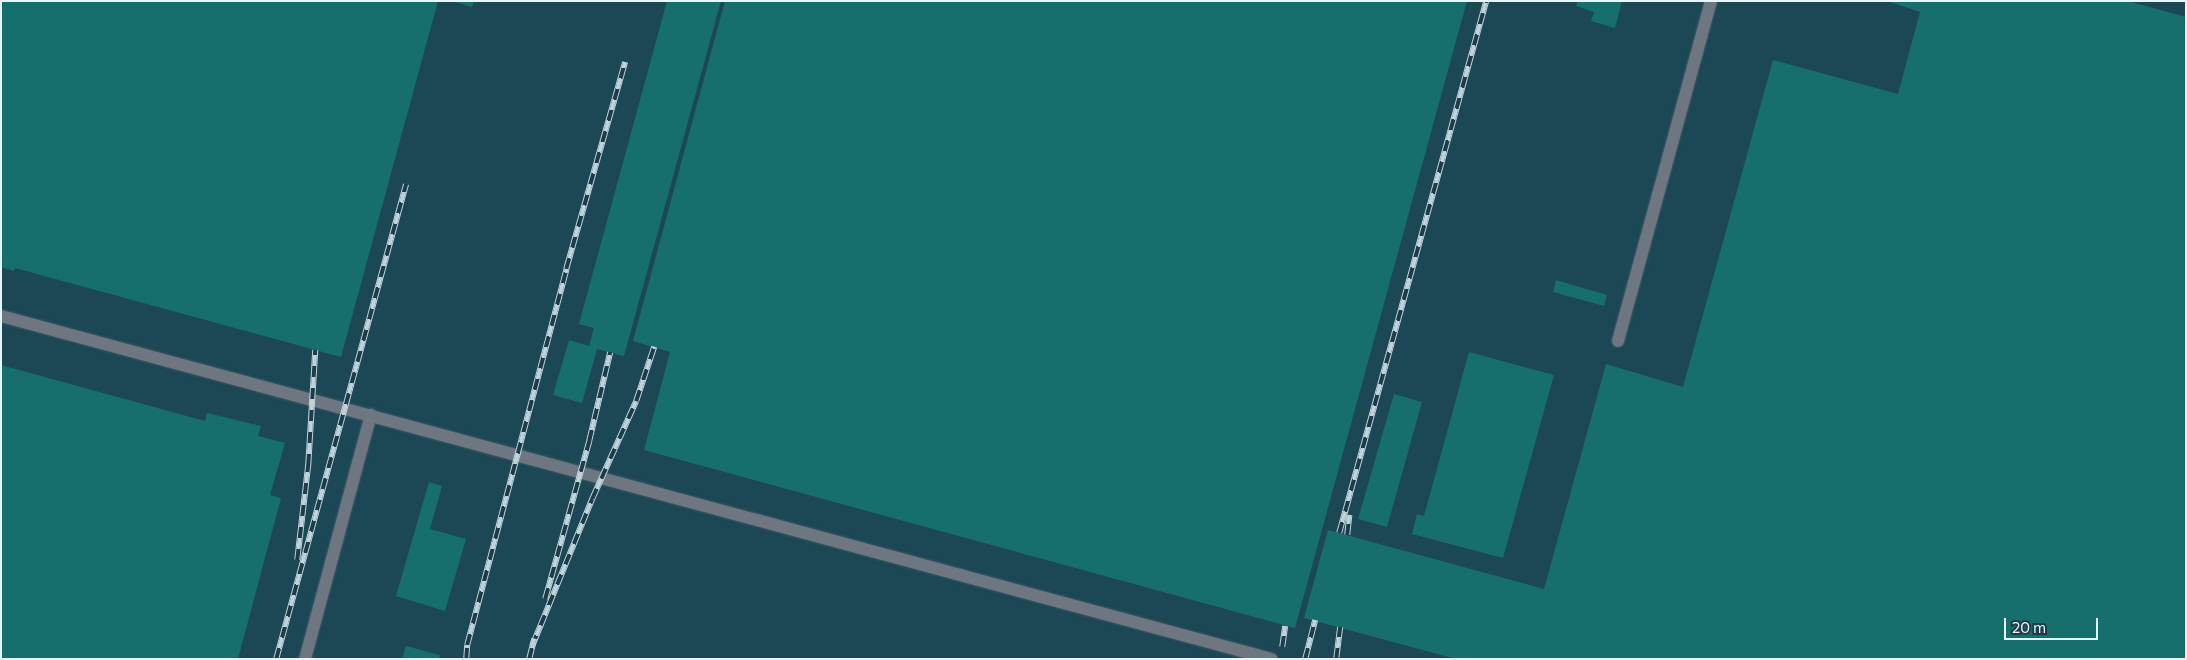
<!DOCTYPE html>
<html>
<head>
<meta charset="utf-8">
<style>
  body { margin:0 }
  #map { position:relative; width:2187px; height:660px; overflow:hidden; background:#1c3c49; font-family:Commissioner,sans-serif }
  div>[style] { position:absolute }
  .built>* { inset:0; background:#1c4755 }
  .building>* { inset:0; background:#166f6d }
  .roads { filter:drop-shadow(0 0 1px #3d5a66) drop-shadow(0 0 1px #3d5a66) }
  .minor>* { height:12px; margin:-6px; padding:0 6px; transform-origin:6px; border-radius:6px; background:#6e7681 }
  .rail>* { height:5.5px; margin-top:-2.75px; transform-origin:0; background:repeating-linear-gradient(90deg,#1c3c49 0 11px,#c0d3da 0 22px); box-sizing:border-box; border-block:1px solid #c0d3da }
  span { translate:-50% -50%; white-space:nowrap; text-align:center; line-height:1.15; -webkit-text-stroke:5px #1c3c49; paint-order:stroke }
  .frame { position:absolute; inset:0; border:2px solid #e8f7fd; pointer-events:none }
  .scale { position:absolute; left:2004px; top:618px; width:94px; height:22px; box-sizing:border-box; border:2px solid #e8f7fd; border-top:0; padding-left:6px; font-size:15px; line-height:18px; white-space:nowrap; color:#e8f7fd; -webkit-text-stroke:4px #1c3c49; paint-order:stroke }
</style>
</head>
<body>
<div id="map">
  <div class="built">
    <div style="clip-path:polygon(1px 1px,2186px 1px,2186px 659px,1px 659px)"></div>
  </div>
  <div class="building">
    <div style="clip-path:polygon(1px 1px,438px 1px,341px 357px,15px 268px,14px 271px,1px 267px)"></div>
    <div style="clip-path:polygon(452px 1px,474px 1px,472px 7px)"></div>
    <div style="clip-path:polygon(667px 1px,721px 1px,624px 356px,597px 349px,582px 403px,553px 395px,569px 340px,589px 346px,594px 328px,579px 324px)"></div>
    <div style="clip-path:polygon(725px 1px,1467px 1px,1295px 628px,644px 450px,670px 352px,633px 341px)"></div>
    <div style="clip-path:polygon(1578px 1px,1622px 1px,1615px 28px,1591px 21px,1594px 12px,1576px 6px)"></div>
    <div style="clip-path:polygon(1887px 1px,2128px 1px,2186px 17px,2186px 659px,1456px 659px,1304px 618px,1328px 530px,1544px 589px,1606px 364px,1683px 387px,1773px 60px,1898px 94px,1920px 12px)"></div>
    <div style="clip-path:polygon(1556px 280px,1607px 295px,1604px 306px,1553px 292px)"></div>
    <div style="clip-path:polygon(1469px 352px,1554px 375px,1503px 558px,1412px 534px,1417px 514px,1424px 516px)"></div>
    <div style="clip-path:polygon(1px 365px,205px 421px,207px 413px,261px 426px,258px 436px,285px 443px,270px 495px,281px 498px,238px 659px,1px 659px)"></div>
    <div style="clip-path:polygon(1394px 394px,1422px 402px,1387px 527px,1358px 519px)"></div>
    <div style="clip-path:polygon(429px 482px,442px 486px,430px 529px,466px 539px,445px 611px,396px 596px)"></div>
    <div style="clip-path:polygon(406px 646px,440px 655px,439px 659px,402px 659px)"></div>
  </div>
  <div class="roads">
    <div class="minor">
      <div style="left:1px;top:316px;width:1316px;rotate:15.11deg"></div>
      <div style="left:1618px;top:341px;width:352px;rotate:-74.7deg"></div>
      <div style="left:305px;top:659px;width:253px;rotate:-74.9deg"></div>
    </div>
  </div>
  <div class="rail">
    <div style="left:1339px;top:533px;width:552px;rotate:-74.55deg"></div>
    <div style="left:1347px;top:535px;width:20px;rotate:-84deg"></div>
    <div style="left:297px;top:560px;width:96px;rotate:-83.4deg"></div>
    <div style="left:308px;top:465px;width:115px;rotate:-86.5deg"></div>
    <div style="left:545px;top:599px;width:164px;rotate:-74.4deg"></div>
    <div style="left:589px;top:441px;width:91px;rotate:-76.7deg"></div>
    <div style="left:532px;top:646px;width:159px;rotate:-67.8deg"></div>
    <div style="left:592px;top:499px;width:107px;rotate:-65.8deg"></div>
    <div style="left:636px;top:401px;width:57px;rotate:-71.6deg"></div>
    <div style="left:1282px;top:647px;width:21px;rotate:-82deg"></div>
    <div style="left:276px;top:659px;width:492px;rotate:-74.7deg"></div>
    <div style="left:466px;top:659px;width:14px;rotate:-86deg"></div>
    <div style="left:467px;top:645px;width:389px;rotate:-75.2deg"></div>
    <div style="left:566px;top:269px;width:215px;rotate:-74.1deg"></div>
    <div style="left:529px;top:659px;width:21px;rotate:-76deg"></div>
    <div style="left:1305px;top:659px;width:40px;rotate:-75.6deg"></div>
    <div style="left:1336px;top:659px;width:32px;rotate:-83deg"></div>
  </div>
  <div class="frame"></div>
  <div class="scale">20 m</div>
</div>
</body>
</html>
